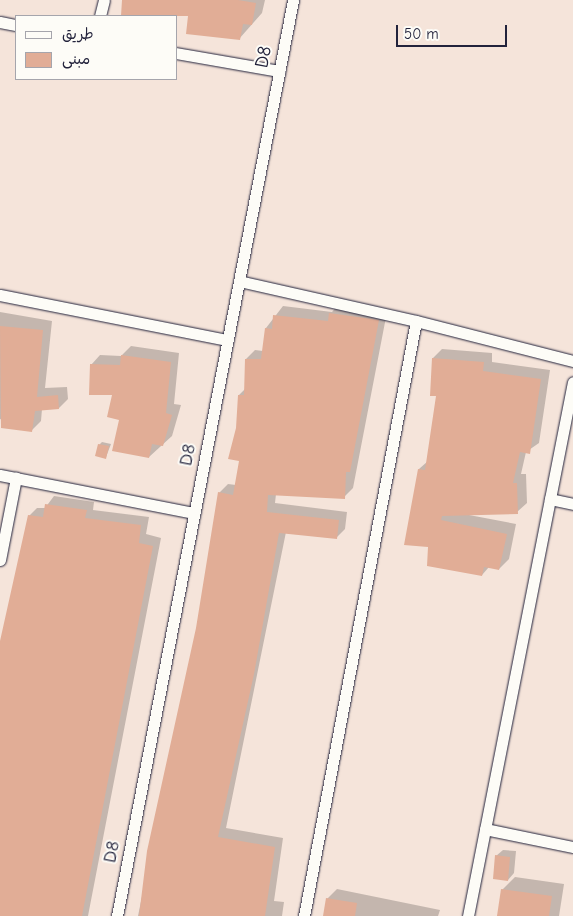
<!DOCTYPE html>
<html>
<head>
<meta charset="utf-8">
<style>
  body { margin:0 }
  #map { position:relative; width:573px; height:916px; overflow:hidden; background:#f5e4da; font-family:"Comic Neue","Playpen Sans Arabic",sans-serif }
  div>[style] { position:absolute }
  .shadow>* { inset:0; background:#0003 }
  .building>* { inset:0; background:#e1ad96 }
  .roads { filter:drop-shadow(0 0 1px #22223b) drop-shadow(0 0 1px #22223b) }
  .minor>* { height:11px; margin:-5.5px; padding:0 5.5px; transform-origin:5.5px; border-radius:5.5px; background:#fdfcf7 }
  span { translate:-50% -50%; white-space:nowrap; text-align:center; line-height:1.15; -webkit-text-stroke:4px #fdfcf7; paint-order:stroke }
  .street-label { font-size:19px; color:#22223b }
  .legend { position:absolute; left:15px; top:15px; width:162px; height:65px; box-sizing:border-box; background:#fdfcf7; border:1px solid #a5a5ac; margin:0; padding:6px 9px; list-style:none; font-size:15px; color:#22223b }
  .legend li { display:flex; align-items:center; gap:10px; height:25px }
  .legend b { width:25px; border:1px solid #a5a5ac }
  .scale { position:absolute; left:396px; top:25px; width:111px; height:22px; box-sizing:border-box; border:2px solid #22223b; border-top:0; padding-left:6px; font-size:15px; line-height:18px; white-space:nowrap; color:#22223b; -webkit-text-stroke:4px #fdfcf7; paint-order:stroke }
</style>
</head>
<body>
<div id="map">
  <div class="shadow">
    <div style="clip-path:polygon(123px 0,265px 0,262px 13px,239px 39px,189px 15px,123px 16px)"></div>
    <div style="clip-path:polygon(339px 304px,387px 312px,353px 488px,344px 497px,276px 494px,275px 503px,347px 512px,345px 529px,336px 538px,286px 532px,226px 828px,283px 838px,274px 901px,284px 902px,282px 916px,138px 916px,197px 628px,219px 493px,228px 484px,236px 485px,241px 460px,239px 395px,245px 389px,246px 359px,255px 350px,263px 351px,266px 328px,283px 306px,332px 312px)"></div>
    <div style="clip-path:polygon(0 312px,52px 321px,45px 388px,67px 387px,68px 399px,59px 408px,42px 409px,41px 421px,31px 431px,0 419px)"></div>
    <div style="clip-path:polygon(131px 346px,179px 353px,174px 404px,181px 405px,172px 436px,149px 457px,121px 419px,114px 394px,91px 365px,100px 355px,121px 356px)"></div>
    <div style="clip-path:polygon(442px 349px,492px 353px,492px 362px,550px 370px,539px 443px,526px 452px,521px 474px,526px 474px,527px 503px,517px 512px,469px 515px,516px 524px,509px 559px,499px 569px,489px 567px,482px 575px,429px 546px,419px 469px,428px 461px,438px 395px,433px 358px)"></div>
    <div style="clip-path:polygon(102px 442px,111px 444px,106px 457px,99px 445px)"></div>
    <div style="clip-path:polygon(54px 496px,94px 502px,93px 510px,149px 517px,146px 534px,161px 538px,88px 916px,0 916px,0 649px,29px 516px,37px 508px,45px 508px)"></div>
    <div style="clip-path:polygon(503px 850px,516px 851px,514px 873px,508px 880px,496px 856px)"></div>
    <div style="clip-path:polygon(515px 877px,564px 884px,559px 916px,499px 916px,502px 890px)"></div>
    <div style="clip-path:polygon(337px 889px,440px 910px,438px 916px,325px 916px,327px 899px)"></div>
  </div>
  <div class="building">
    <div style="clip-path:polygon(122px 0,238px 0,256px 3px,252px 25px,243px 24px,240px 40px,186px 34px,188px 16px,121px 16px)"></div>
    <div style="clip-path:polygon(329px 313px,379px 320px,350px 472px,346px 472px,345px 499px,268px 495px,267px 512px,339px 520px,337px 539px,279px 533px,254px 674px,218px 837px,275px 847px,265px 916px,139px 916px,147px 851px,196px 628px,218px 492px,233px 495px,239px 461px,228px 459px,236px 428px,238px 395px,244px 395px,245px 359px,261px 359px,265px 328px,272px 329px,273px 315px,328px 321px)"></div>
    <div style="clip-path:polygon(0 326px,43px 330px,37px 397px,58px 395px,59px 409px,35px 411px,32px 432px,1px 428px)"></div>
    <div style="clip-path:polygon(121px 355px,171px 362px,166px 413px,172px 415px,163px 446px,152px 444px,149px 458px,112px 451px,119px 420px,107px 417px,112px 395px,89px 395px,90px 364px,120px 365px)"></div>
    <div style="clip-path:polygon(432px 358px,484px 362px,483px 371px,541px 379px,530px 454px,520px 452px,513px 483px,517px 483px,518px 514px,442px 516px,441px 520px,507px 534px,499px 570px,484px 567px,482px 576px,427px 566px,428px 547px,404px 545px,418px 469px,425px 470px,436px 396px,430px 396px)"></div>
    <div style="clip-path:polygon(98px 444px,109px 446px,106px 459px,95px 456px)"></div>
    <div style="clip-path:polygon(45px 504px,87px 510px,85px 518px,141px 525px,139px 543px,153px 546px,82px 916px,0 916px,0 641px,28px 515px,43px 517px)"></div>
    <div style="clip-path:polygon(495px 855px,510px 857px,508px 881px,493px 879px)"></div>
    <div style="clip-path:polygon(501px 889px,552px 896px,549px 916px,497px 916px)"></div>
    <div style="clip-path:polygon(326px 898px,357px 903px,355px 916px,323px 916px)"></div>
  </div>
  <div class="roads">
    <div class="minor">
      <div style="left:100px;top:16px;width:16px;rotate:-76deg"></div>
      <div style="left:0;top:22px;width:16px;rotate:11deg"></div>
      <div style="left:176px;top:53px;width:105px;rotate:9.9deg"></div>
      <div style="left:239px;top:281px;width:181px;rotate:12.7deg"></div>
      <div style="left:0;top:295px;width:232px;rotate:11.2deg"></div>
      <div style="left:0;top:475px;width:198px;rotate:11.1deg"></div>
      <div style="left:550px;top:499px;width:24px;rotate:12deg"></div>
      <div style="left:0;top:560px;width:84px;rotate:-79deg"></div>
      <div style="left:485px;top:829px;width:90px;rotate:11.6deg"></div>
      <div style="left:117px;top:916px;width:933px;rotate:-79.12deg"></div>
      <div style="left:304px;top:916px;width:605px;rotate:-79.34deg"></div>
      <div style="left:416px;top:321px;width:162px;rotate:14.3deg"></div>
      <div style="left:468px;top:916px;width:544px;rotate:-78.88deg"></div>
    </div>
  </div>
  <div class="street-label">
    <span style="left:264px;top:57px;rotate:-79deg">D8</span>
    <span style="left:188px;top:455px;rotate:-79deg">D8</span>
    <span style="left:112px;top:852px;rotate:-79deg">D8</span>
  </div>
  <ul class="legend">
  <li><b style="height:6px;background:#fdfcf7"></b>طريق</li>
  <li><b style="height:14px;background:#e1ad96"></b>مبنى</li>
  </ul>
  <div class="scale">50 m</div>
</div>
</body>
</html>
